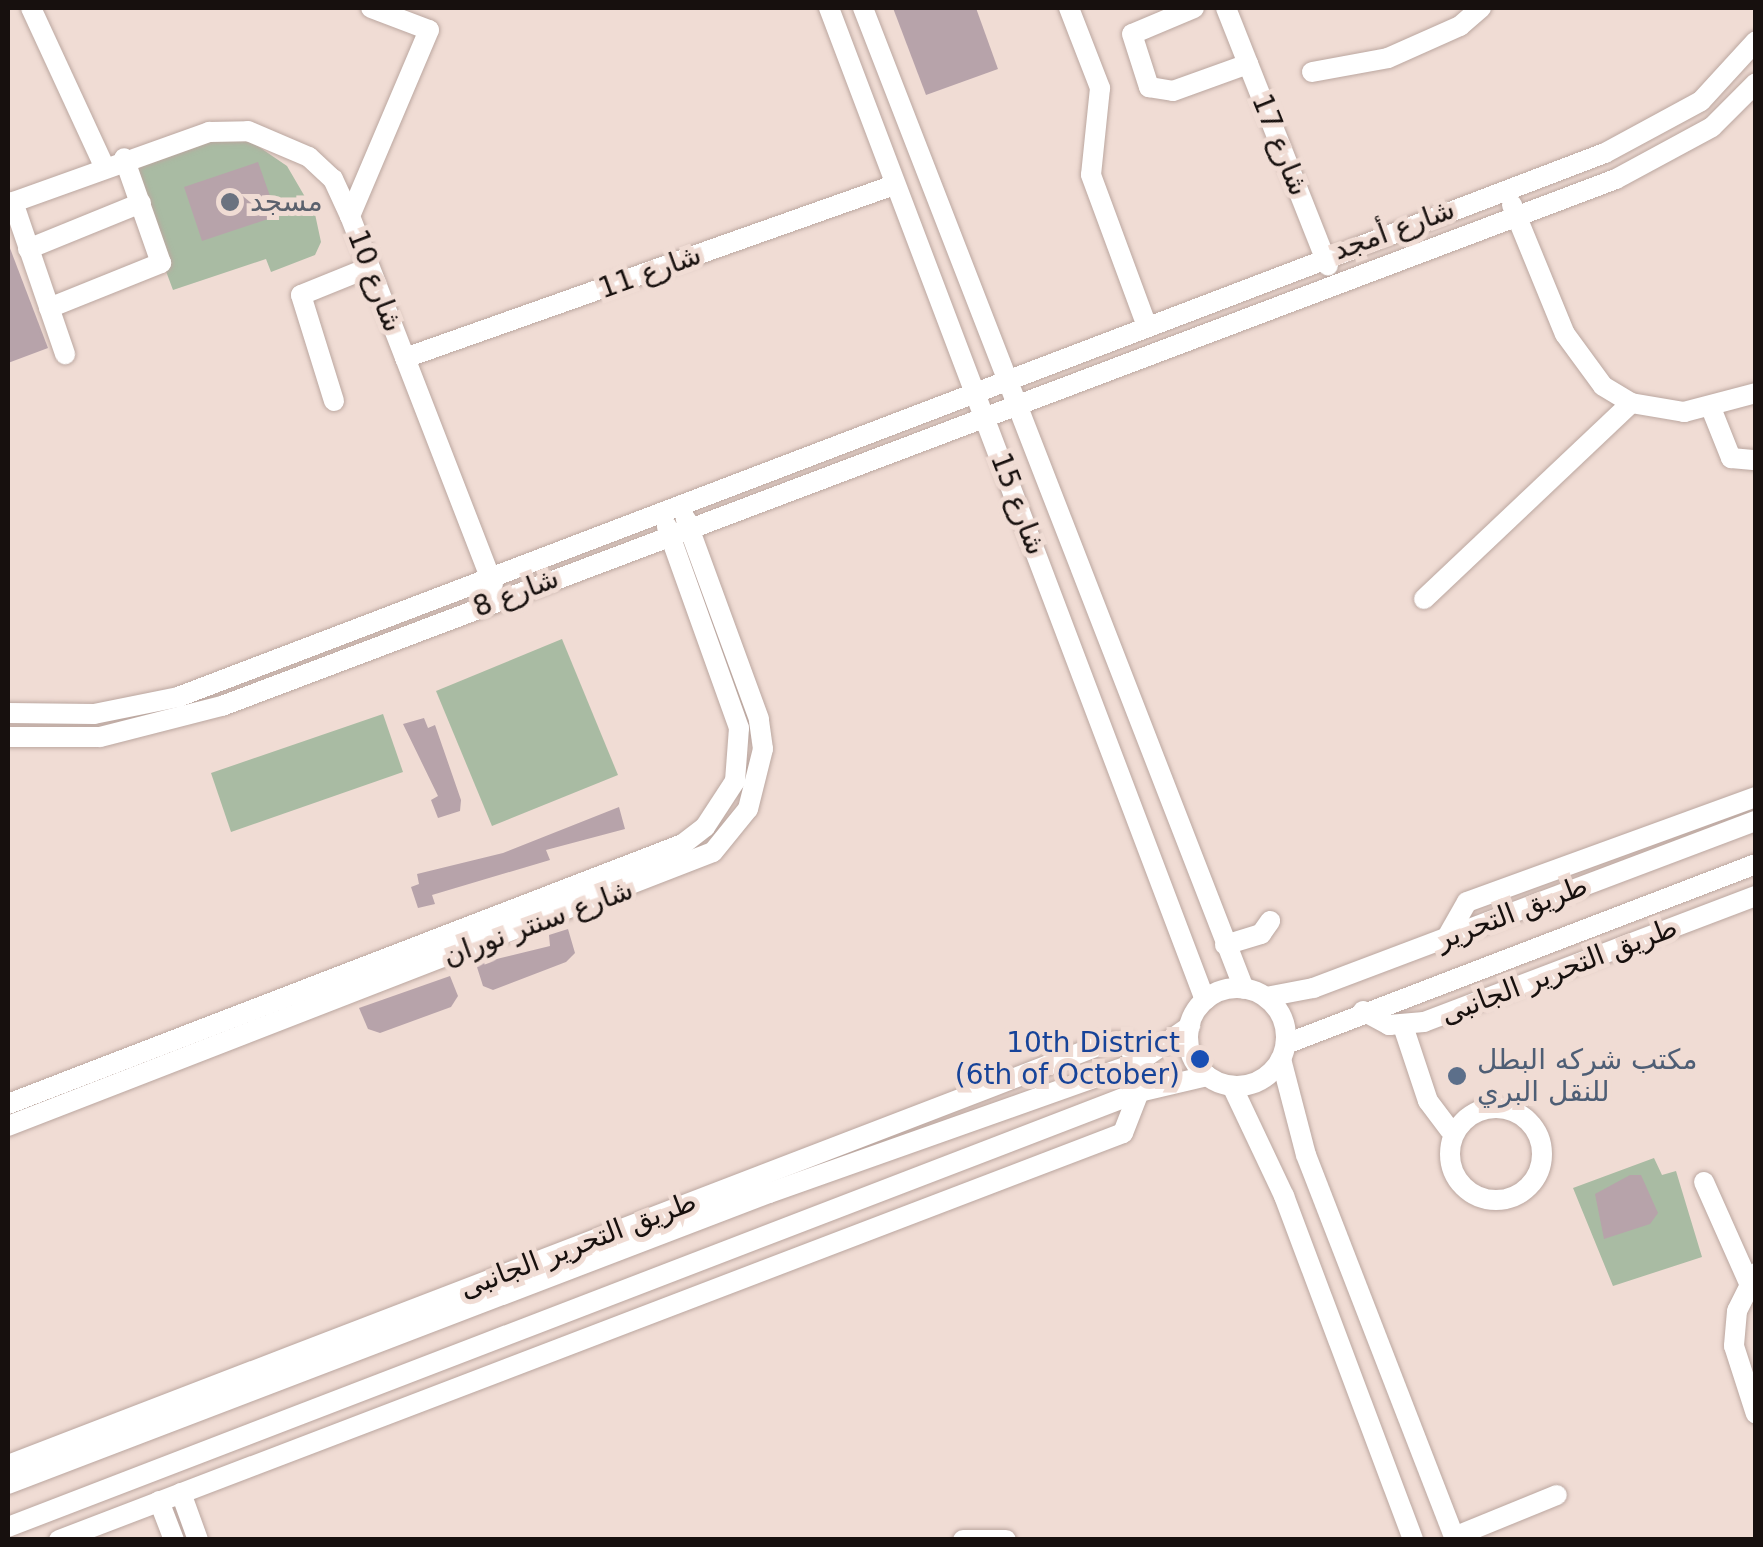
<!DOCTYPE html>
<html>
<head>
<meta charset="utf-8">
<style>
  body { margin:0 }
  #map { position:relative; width:1763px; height:1547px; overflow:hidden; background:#f0dcd4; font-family:"DejaVu Sans",Cairo,sans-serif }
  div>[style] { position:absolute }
  .green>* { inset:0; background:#a9bba3 }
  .building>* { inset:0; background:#b7a3aa }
  .roads { filter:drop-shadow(0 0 2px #bba7a0) drop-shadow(0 0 2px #bba7a0) }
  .minor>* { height:20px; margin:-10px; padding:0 10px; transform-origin:10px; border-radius:10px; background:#fff }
  .minor>.ring { margin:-10px; padding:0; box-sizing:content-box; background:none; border:20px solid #fff; border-radius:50% }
  .dots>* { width:28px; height:28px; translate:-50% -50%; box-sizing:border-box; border:5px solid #f0dcd4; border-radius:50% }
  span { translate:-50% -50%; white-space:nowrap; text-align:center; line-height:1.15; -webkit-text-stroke:10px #f0dcd4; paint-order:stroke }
  .street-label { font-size:28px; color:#17100e }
  .worship-label { font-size:28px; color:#5b616d }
  .left { translate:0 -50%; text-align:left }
  .transit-label { font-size:28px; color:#164399 }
  .right { translate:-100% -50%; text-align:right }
  .service-label { font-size:28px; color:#4e5e75 }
  .frame { position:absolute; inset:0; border:10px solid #17100e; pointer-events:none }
</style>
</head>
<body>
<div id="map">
  <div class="green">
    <div style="clip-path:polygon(206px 136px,249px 140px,287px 166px,315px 214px,321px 242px,315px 255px,271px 272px,266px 259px,173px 290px,124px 159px)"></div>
    <div style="clip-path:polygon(562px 639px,618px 775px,492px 826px,436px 691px)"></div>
    <div style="clip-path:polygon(383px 714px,403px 772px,231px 832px,211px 773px)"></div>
    <div style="clip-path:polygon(1654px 1158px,1662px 1175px,1676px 1171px,1702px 1257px,1613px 1286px,1573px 1188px)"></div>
  </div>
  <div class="building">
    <div style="clip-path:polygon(893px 8px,976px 8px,998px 69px,926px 95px)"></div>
    <div style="clip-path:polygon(258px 162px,277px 216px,202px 241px,184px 187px)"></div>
    <div style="clip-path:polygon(8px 243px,48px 348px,8px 363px)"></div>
    <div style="clip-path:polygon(424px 718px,428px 728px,435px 725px,461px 800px,460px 811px,438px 818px,431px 800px,438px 796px,403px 724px)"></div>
    <div style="clip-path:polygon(619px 807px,625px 829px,546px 850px,550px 860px,432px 895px,435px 904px,418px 908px,411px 887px,419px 884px,417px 874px,503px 853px)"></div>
    <div style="clip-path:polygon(568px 929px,575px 953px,566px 962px,493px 990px,483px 986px,476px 964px,550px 946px,549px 935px)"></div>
    <div style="clip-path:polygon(450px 976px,458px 996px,451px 1007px,380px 1033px,368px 1029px,359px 1008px)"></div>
    <div style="clip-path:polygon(1630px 1175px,1641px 1175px,1658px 1213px,1650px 1224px,1604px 1239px,1595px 1194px)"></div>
  </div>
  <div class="roads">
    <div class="minor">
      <div style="left:31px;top:8px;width:174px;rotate:65.2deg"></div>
      <div style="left:829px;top:8px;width:1061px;rotate:69.24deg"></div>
      <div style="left:863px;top:8px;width:1052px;rotate:68.77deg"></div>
      <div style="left:1069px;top:8px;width:86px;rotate:68.8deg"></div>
      <div style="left:1100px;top:88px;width:87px;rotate:95.9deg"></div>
      <div style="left:1091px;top:175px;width:161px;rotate:69.7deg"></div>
      <div style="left:1194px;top:8px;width:67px;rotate:157.2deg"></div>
      <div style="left:1132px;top:34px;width:56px;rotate:72.2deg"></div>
      <div style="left:1149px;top:87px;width:24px;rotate:9deg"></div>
      <div style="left:1173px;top:91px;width:80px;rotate:-19.8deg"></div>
      <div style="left:1226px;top:8px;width:277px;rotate:68.4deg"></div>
      <div style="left:1312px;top:72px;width:77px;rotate:-10.4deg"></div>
      <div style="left:1388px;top:58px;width:79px;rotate:-24deg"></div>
      <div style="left:1460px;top:26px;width:28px;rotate:-41deg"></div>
      <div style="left:13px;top:202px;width:161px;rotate:71.1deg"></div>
      <div style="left:8px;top:204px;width:214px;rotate:-19.7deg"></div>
      <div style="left:209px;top:132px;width:39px;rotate:-1deg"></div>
      <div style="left:248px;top:131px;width:66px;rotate:23.1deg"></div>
      <div style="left:309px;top:157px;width:33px;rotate:43deg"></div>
      <div style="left:333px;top:179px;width:41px;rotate:65.3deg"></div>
      <div style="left:350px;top:216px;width:395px;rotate:68.8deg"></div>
      <div style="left:1512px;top:205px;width:139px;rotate:67.7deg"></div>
      <div style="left:1565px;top:334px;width:64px;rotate:53.8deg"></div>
      <div style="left:1603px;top:386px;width:33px;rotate:31deg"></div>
      <div style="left:1631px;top:403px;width:54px;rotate:9.6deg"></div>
      <div style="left:1684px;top:412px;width:74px;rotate:-14.8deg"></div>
      <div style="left:350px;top:216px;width:202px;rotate:-67deg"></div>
      <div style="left:429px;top:30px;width:62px;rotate:-159.2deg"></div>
      <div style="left:28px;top:249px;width:122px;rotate:-22.2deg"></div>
      <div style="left:49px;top:308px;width:121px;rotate:-21.9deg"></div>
      <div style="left:161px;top:263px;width:111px;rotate:-109.4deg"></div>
      <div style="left:405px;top:358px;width:519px;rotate:-19.48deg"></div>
      <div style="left:334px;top:401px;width:111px;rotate:-107.3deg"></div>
      <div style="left:301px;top:295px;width:74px;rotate:-22.1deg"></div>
      <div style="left:1711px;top:408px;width:54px;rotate:68.2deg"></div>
      <div style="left:1731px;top:458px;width:25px;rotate:5deg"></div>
      <div style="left:1424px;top:599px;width:285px;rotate:-43.4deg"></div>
      <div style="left:8px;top:713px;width:86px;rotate:0.7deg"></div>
      <div style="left:94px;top:714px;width:86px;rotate:-11.4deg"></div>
      <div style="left:178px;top:697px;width:1527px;rotate:-20.87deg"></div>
      <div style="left:1605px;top:153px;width:109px;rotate:-28.4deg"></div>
      <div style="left:1701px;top:101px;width:81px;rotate:-47.5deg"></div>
      <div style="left:8px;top:737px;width:92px"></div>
      <div style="left:100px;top:737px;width:126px;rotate:-14.3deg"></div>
      <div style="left:222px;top:706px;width:1490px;rotate:-20.71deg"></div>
      <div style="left:1616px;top:179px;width:109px;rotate:-28.4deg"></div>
      <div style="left:1712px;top:127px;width:62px;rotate:-45deg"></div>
      <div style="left:1447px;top:937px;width:40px;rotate:-60.3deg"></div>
      <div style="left:1467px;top:902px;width:307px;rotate:-20deg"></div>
      <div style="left:1225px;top:945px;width:38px;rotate:-17deg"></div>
      <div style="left:1261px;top:934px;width:16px;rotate:-55deg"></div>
      <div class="ring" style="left:1188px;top:988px;width:78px;height:78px"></div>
      <div style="left:1266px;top:997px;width:48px;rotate:-10.8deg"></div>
      <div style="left:1313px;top:988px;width:473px;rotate:-20.7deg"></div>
      <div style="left:1363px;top:1011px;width:30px;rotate:28deg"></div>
      <div style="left:1389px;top:1025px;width:35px;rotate:-5deg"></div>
      <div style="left:1424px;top:1022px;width:355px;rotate:-20.8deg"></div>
      <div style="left:1403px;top:1026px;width:79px;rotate:71.6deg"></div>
      <div style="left:1428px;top:1101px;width:36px;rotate:53deg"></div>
      <div style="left:1286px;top:1044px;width:503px;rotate:-20.96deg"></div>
      <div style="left:1281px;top:1059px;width:99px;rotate:75.4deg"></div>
      <div style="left:1306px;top:1155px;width:413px;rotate:68.8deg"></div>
      <div style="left:1232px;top:1086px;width:122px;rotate:64.7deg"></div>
      <div style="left:1284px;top:1196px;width:367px;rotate:69.4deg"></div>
      <div style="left:8px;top:1104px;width:723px;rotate:-21.07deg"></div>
      <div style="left:683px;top:844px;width:28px;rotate:-38deg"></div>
      <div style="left:705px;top:827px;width:55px;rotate:-56.9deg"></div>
      <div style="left:735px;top:781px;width:53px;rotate:-85.7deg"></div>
      <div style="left:739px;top:728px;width:214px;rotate:-109.7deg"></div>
      <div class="ring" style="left:1450px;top:1108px;width:72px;height:72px"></div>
      <div style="left:8px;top:1126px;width:756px;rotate:-21.24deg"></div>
      <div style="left:713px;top:852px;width:55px;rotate:-50.9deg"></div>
      <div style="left:748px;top:809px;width:62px;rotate:-76deg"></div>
      <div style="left:763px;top:749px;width:30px;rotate:-98deg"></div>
      <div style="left:759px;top:719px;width:213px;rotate:-110.1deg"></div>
      <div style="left:1704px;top:1182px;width:108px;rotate:66deg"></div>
      <div style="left:1756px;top:1273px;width:42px;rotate:116.6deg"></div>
      <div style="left:1737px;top:1311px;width:35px;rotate:95deg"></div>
      <div style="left:1734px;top:1346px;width:71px;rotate:72.1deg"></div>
      <div style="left:8px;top:1465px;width:1179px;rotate:-21.03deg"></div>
      <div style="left:1108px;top:1042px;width:18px"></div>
      <div style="left:1126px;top:1042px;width:24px;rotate:62deg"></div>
      <div style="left:8px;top:1484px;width:815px;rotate:-20.93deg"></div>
      <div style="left:769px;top:1193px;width:390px;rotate:-19.5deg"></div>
      <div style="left:1137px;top:1063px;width:65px;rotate:-34.9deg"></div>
      <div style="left:181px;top:1493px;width:50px;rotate:70.1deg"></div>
      <div style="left:159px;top:1501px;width:42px;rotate:69deg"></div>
      <div style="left:8px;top:1527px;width:1212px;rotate:-21.04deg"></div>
      <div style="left:1139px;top:1092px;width:70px;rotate:-13.2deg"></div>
      <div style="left:1454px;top:1537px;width:111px;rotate:-22.2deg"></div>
      <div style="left:59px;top:1540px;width:1139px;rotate:-20.93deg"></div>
      <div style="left:1123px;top:1133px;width:44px;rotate:-68.7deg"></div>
      <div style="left:963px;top:1540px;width:43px"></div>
    </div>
  </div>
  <div class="dots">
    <div style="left:230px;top:202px;background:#6b7280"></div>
    <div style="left:1200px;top:1059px;background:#1a4fb4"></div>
    <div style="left:1457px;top:1076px;background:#5c6f8a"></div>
  </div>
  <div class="street-label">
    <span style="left:1280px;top:145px;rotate:68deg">شارع 17</span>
    <span style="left:1394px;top:230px;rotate:-20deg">شارع أمجد</span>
    <span style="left:650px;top:272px;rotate:-20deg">شارع 11</span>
    <span style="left:375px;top:281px;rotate:69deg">شارع 10</span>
    <span style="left:1018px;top:504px;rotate:69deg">شارع 15</span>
    <span style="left:516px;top:593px;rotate:-21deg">شارع 8</span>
    <span style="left:1512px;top:913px;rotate:-21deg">طريق التحرير</span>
    <span style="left:538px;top:923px;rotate:-20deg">شارع سنتر نوران</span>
    <span style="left:1559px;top:971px;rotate:-21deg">طريق التحرير الجانبى</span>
    <span style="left:578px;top:1245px;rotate:-21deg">طريق التحرير الجانبى</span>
  </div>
  <div class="worship-label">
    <span class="left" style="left:250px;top:202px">مسجد</span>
  </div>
  <div class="transit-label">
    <span class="right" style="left:1180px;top:1059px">10th District<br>(6th of October)</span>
  </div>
  <div class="service-label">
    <span class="left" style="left:1477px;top:1076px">مكتب شركه البطل<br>للنقل البري</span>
  </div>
  <div class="frame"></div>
</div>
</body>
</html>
